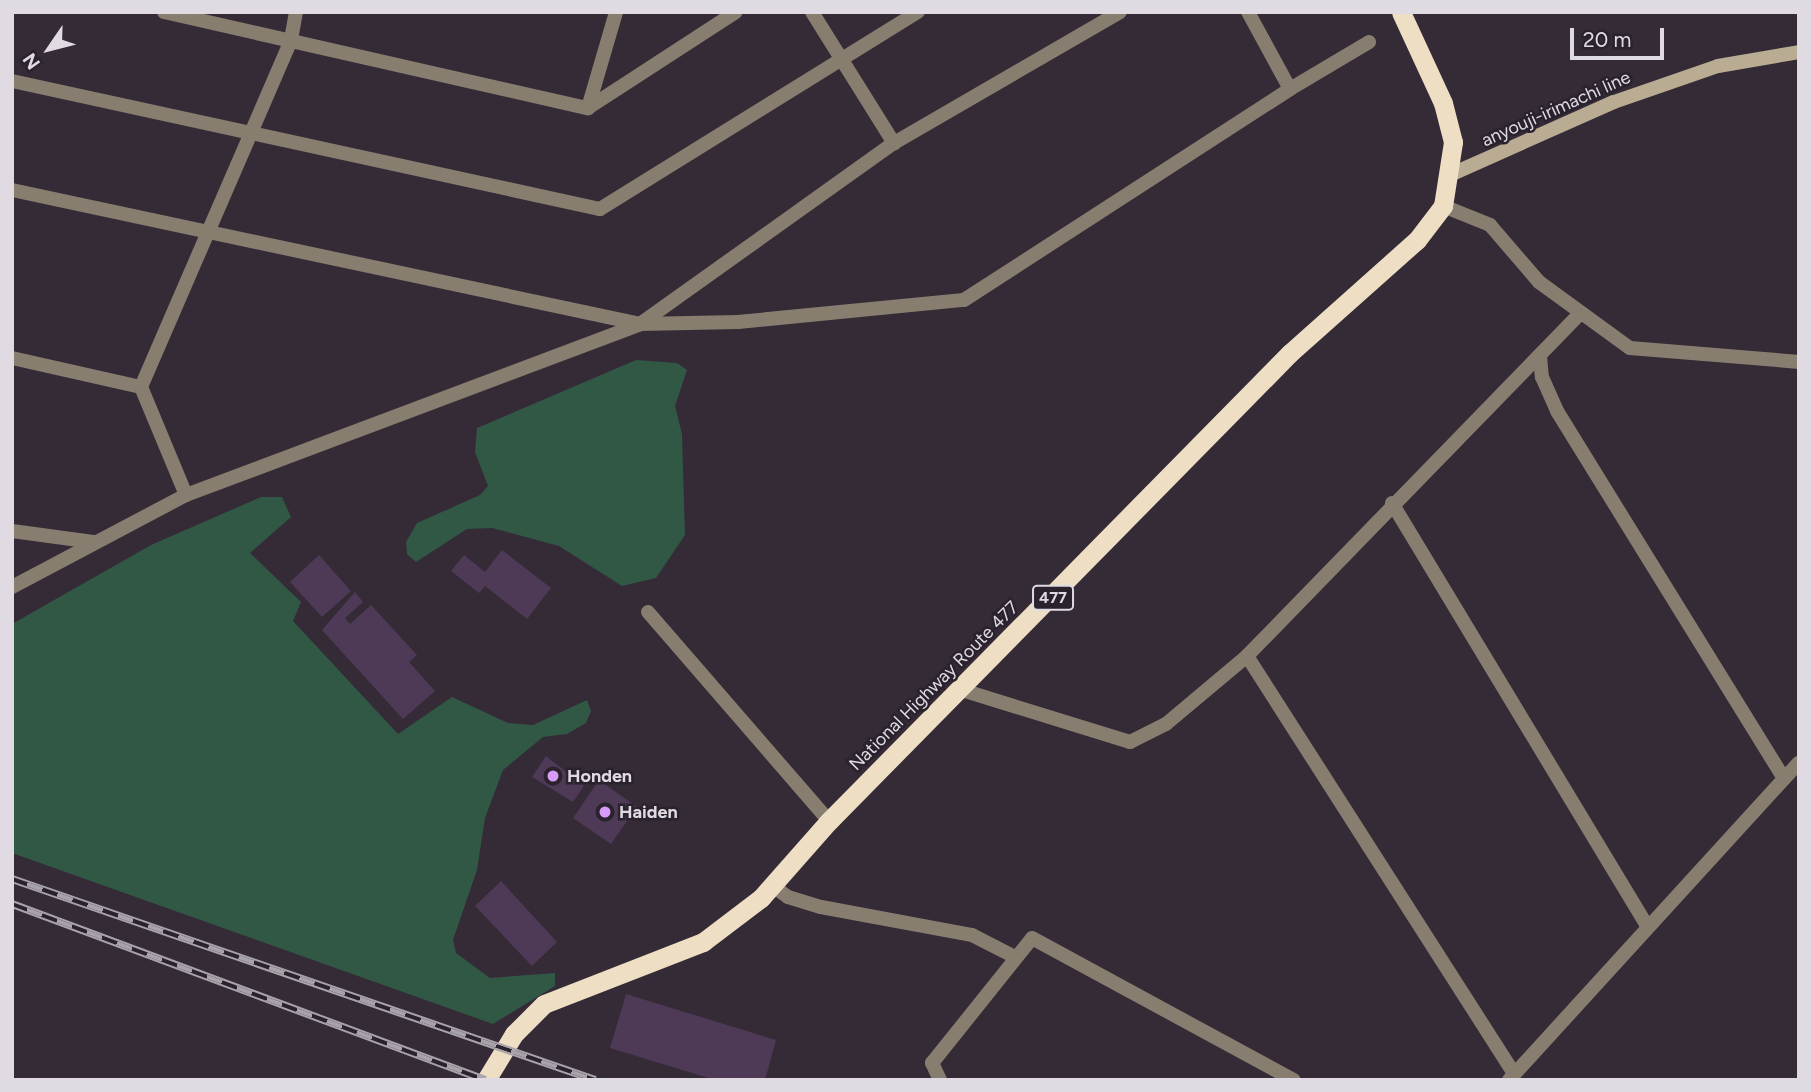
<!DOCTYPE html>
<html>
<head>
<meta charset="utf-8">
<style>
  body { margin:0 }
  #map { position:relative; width:1811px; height:1092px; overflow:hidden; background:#342b37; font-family:Figtree,sans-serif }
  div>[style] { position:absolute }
  .green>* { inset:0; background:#315745 }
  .building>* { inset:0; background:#4e3956 }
  .service>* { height:14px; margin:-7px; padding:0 7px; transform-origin:7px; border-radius:7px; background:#877e6f }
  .minor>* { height:14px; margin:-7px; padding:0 7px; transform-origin:7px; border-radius:7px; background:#877e6f }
  .secondary>* { height:14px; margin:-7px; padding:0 7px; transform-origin:7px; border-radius:7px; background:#baab93 }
  .trunk>* { height:19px; margin:-9.5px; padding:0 9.5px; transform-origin:9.5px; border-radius:9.5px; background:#eedec4 }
  .rail>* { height:8px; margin-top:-4px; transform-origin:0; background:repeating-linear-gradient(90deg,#2a222d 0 16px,#a8a2ab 0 32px); box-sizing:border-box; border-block:2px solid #a8a2ab }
  .dots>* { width:19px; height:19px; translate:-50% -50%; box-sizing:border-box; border:4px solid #2a222d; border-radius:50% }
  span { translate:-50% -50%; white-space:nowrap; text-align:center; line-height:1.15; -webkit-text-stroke:5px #2a222d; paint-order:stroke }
  .shield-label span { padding:2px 5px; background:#2a222d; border:2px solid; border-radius:5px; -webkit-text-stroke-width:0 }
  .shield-label { font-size:16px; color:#e0dbe3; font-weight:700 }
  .street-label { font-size:18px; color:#e0dbe3 }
  .poi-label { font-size:18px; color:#e0dbe3; font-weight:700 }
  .left { translate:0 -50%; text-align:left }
  .frame { position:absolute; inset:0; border:14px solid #e0dbe3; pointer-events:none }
  .north { position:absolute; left:14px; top:14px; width:70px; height:70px; -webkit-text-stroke:5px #2a222d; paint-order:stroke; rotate:235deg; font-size:19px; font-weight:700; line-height:28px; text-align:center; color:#e0dbe3 }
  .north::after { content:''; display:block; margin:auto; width:24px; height:32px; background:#e0dbe3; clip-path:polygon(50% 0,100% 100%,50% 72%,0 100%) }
  .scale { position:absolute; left:1570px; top:28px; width:94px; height:32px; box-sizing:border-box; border:4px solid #e0dbe3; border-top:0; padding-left:9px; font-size:21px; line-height:24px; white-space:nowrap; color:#e0dbe3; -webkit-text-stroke:5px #2a222d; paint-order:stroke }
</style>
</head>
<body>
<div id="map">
  <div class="green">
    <div style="clip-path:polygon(636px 360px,677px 363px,687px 370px,675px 406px,682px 434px,685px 535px,656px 578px,622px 586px,559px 546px,492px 528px,467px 529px,416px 562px,407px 554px,406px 542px,417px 523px,480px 495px,488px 486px,475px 452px,477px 428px)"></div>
    <div style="clip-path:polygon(261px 497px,282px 497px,291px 517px,250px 553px,301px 602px,293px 621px,398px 734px,452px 697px,508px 723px,533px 725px,587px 700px,591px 711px,586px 723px,567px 734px,543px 737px,503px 770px,485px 818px,477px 870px,453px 940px,456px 953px,490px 978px,555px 973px,555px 986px,493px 1024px,12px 853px,12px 624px,151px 545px)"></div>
  </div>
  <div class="building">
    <div style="clip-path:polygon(502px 550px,551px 588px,527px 619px,485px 586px,479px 593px,451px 571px,464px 555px,485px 572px)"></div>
    <div style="clip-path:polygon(319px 555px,351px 591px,322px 617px,290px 582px)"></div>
    <div style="clip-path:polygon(355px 592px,363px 602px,345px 618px,350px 624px,371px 605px,417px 655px,409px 662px,435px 691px,403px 719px,322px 630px)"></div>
    <div style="clip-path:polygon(546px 756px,584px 786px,573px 802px,532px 777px)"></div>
    <div style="clip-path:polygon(599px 780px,637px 807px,611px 844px,573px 818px)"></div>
    <div style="clip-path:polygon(501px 881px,557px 942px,532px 966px,475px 906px)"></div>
    <div style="clip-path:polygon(626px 994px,776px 1040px,765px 1080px,715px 1080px,610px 1048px)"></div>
  </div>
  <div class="service">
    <div style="left:1290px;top:89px;width:92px;rotate:-30.7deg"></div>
    <div style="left:1540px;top:356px;width:21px;rotate:85deg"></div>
    <div style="left:1542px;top:377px;width:37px;rotate:66deg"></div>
    <div style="left:1557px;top:411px;width:432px;rotate:58.3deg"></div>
    <div style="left:1392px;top:503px;width:493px;rotate:58.9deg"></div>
    <div style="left:648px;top:612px;width:276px;rotate:49.1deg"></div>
    <div style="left:1247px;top:656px;width:496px;rotate:57.4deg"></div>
    <div style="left:962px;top:690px;width:176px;rotate:17.2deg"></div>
    <div style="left:1130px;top:742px;width:40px;rotate:-26.6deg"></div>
    <div style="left:1166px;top:724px;width:106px;rotate:-40deg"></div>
    <div style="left:1247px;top:656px;width:476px;rotate:-45.8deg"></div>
    <div style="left:1509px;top:1080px;width:430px;rotate:-47.6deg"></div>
  </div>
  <div class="minor">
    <div style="left:164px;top:12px;width:435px;rotate:12.8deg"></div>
    <div style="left:588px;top:108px;width:176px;rotate:-33deg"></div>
    <div style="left:812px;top:12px;width:155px;rotate:58deg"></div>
    <div style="left:12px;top:81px;width:602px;rotate:12.28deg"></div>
    <div style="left:600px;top:209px;width:374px;rotate:-31.8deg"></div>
    <div style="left:588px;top:108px;width:100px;rotate:-73.7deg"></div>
    <div style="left:12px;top:190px;width:642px;rotate:12.04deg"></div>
    <div style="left:640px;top:324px;width:98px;rotate:-1.2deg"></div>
    <div style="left:738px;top:322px;width:227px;rotate:-5.6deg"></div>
    <div style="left:964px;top:300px;width:388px;rotate:-32.9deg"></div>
    <div style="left:1290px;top:89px;width:88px;rotate:-118.6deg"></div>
    <div style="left:1443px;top:206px;width:51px;rotate:22deg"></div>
    <div style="left:1490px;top:225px;width:75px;rotate:49.3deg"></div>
    <div style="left:1539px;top:282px;width:112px;rotate:36deg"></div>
    <div style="left:1630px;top:348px;width:170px;rotate:4.7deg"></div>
    <div style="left:12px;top:358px;width:132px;rotate:12.7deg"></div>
    <div style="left:186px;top:495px;width:117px;rotate:-112.6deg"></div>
    <div style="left:141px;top:387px;width:378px;rotate:-66.6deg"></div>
    <div style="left:291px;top:40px;width:28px;rotate:-80deg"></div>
    <div style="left:12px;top:531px;width:82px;rotate:7.7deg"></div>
    <div style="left:12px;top:587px;width:197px;rotate:-27.9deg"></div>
    <div style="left:186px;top:495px;width:485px;rotate:-20.6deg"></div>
    <div style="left:640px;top:324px;width:312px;rotate:-35.5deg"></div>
    <div style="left:894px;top:143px;width:261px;rotate:-30.1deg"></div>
    <div style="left:772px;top:885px;width:20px;rotate:37deg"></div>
    <div style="left:788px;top:897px;width:34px;rotate:17deg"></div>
    <div style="left:821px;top:907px;width:154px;rotate:10.5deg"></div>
    <div style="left:972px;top:935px;width:48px;rotate:27.1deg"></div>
    <div style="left:940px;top:1080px;width:19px;rotate:-115deg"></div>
    <div style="left:932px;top:1063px;width:160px;rotate:-51.3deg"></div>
    <div style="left:1032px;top:938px;width:298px;rotate:28.5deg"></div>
  </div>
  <div class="secondary">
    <div style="left:1452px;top:174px;width:177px;rotate:-24deg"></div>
    <div style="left:1614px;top:102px;width:110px;rotate:-19.1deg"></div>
    <div style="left:1718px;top:66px;width:82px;rotate:-9.8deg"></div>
  </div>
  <div class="trunk">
    <div style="left:486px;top:1080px;width:54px;rotate:-58.7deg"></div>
    <div style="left:514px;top:1034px;width:42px;rotate:-45deg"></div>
    <div style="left:544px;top:1004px;width:171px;rotate:-21.3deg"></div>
    <div style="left:703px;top:942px;width:73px;rotate:-37.2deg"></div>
    <div style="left:761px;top:898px;width:103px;rotate:-48.6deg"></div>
    <div style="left:829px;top:821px;width:657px;rotate:-45.43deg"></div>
    <div style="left:1290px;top:353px;width:170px;rotate:-41.7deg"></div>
    <div style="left:1417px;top:240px;width:43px;rotate:-52.6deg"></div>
    <div style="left:1443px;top:206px;width:65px;rotate:-81.1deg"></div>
    <div style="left:1453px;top:142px;width:40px;rotate:-104.4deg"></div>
    <div style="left:1443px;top:103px;width:100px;rotate:-114.8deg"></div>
  </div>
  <div class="rail">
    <div style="left:12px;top:879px;width:617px;rotate:19.02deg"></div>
    <div style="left:12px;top:904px;width:505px;rotate:20.41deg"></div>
  </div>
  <div class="dots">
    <div style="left:553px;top:776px;background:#d79bf9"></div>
    <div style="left:605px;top:812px;background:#d79bf9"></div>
  </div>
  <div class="shield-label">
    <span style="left:1053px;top:598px">477</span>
  </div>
  <div class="street-label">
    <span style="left:1556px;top:109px;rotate:-24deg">anyouji-irimachi line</span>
    <span style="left:934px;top:686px;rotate:-45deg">National Highway Route 477</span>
  </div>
  <div class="poi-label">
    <span class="left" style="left:567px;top:776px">Honden</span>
    <span class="left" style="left:619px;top:812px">Haiden</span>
  </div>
  <div class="frame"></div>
  <div class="north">N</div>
  <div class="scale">20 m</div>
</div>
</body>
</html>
